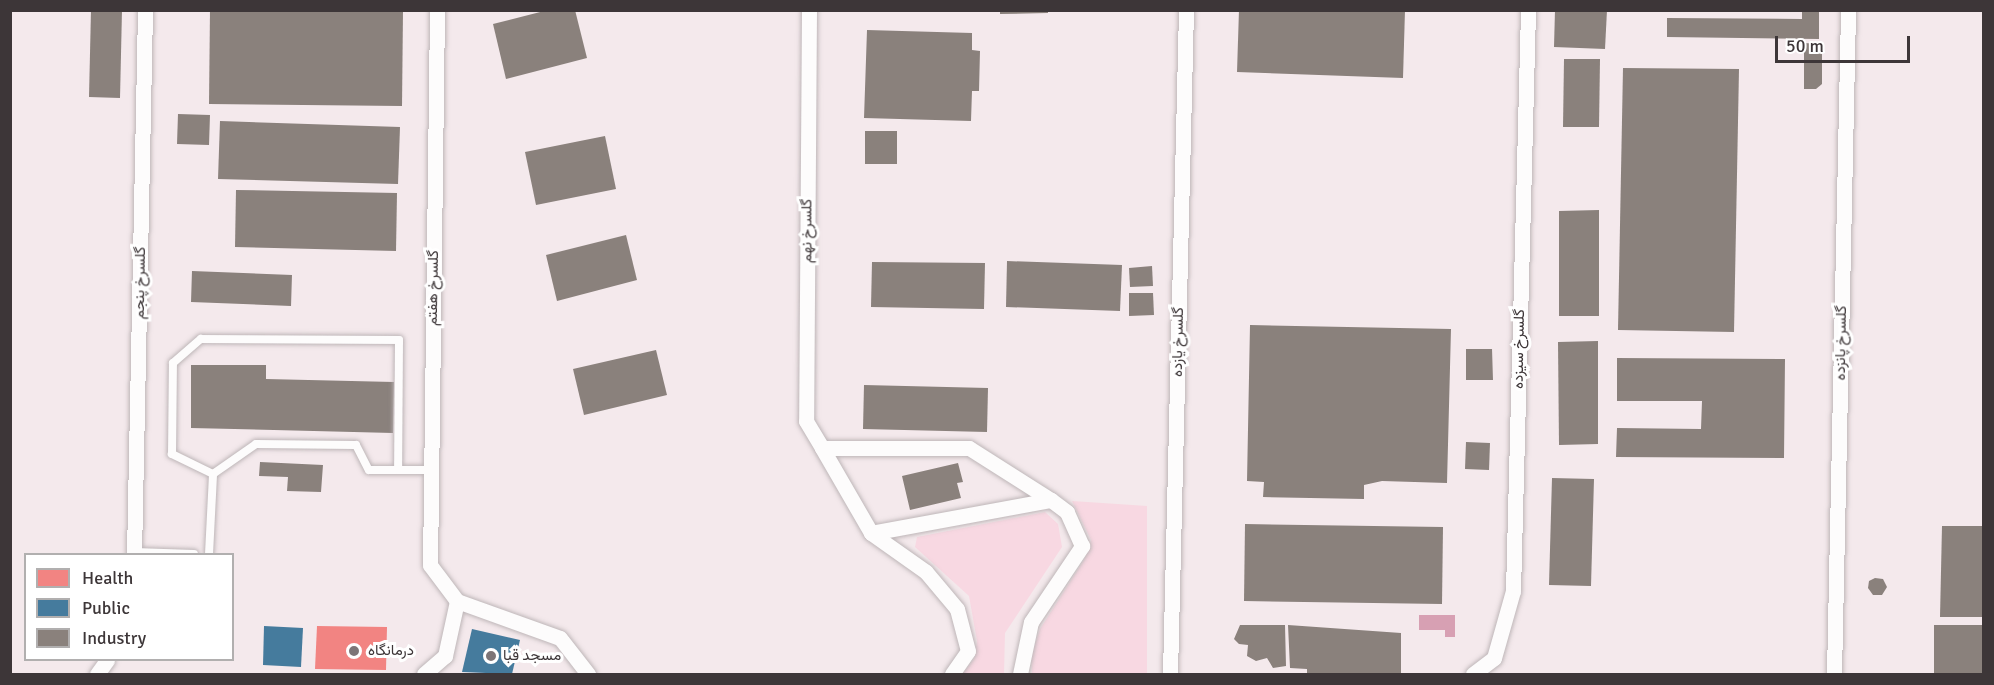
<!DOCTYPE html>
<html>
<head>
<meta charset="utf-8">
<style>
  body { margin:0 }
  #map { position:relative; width:1994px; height:685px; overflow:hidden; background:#f4e9ec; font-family:Signika,Vazirmatn,sans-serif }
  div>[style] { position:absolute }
  .green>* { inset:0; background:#f8d8e2 }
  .water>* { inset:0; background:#d7a0b3 }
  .health>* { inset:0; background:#f28482 }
  .public>* { inset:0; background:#457b9d }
  .industry>* { inset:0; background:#8a817c }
  .roads { filter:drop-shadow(0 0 2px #beb6b8) drop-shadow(0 0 2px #beb6b8) }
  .service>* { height:8px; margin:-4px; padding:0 4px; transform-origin:4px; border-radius:4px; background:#fdfcfc }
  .minor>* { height:15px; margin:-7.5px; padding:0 7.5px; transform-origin:7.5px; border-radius:7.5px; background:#fdfcfc }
  .dots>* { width:16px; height:16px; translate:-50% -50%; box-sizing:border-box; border:3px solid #fff; border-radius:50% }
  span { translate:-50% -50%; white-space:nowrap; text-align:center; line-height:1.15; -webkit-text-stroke:6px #fff; paint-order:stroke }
  .street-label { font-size:15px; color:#3d3638 }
  .poi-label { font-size:15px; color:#3d3638 }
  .left { translate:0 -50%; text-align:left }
  .frame { position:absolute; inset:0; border:12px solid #3d3638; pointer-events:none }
  .legend { position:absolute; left:24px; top:553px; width:210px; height:108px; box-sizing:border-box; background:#fff; border:2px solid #b1afaf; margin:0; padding:8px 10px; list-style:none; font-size:18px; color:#3d3638 }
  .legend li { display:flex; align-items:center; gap:12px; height:30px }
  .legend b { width:30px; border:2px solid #b1afaf }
  .scale { position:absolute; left:1775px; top:36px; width:135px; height:27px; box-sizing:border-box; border:3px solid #3d3638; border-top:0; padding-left:8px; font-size:18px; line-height:21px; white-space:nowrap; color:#3d3638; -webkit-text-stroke:4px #fff; paint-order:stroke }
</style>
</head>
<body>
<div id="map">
  <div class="green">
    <div style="clip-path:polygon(1072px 501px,1147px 506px,1147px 674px,1032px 674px,1031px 656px,1040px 629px,1084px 560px,1091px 540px)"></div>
    <div style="clip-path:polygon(1045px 512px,1058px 524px,1062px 547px,1005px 633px,1004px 674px,962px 674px,974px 659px,977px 641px,969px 596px,915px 547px,917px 537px)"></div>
  </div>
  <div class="water">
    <div style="clip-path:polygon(1419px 615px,1455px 615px,1455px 637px,1445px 637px,1445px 630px,1419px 630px)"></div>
  </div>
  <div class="health">
    <div style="clip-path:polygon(317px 626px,387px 627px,386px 670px,315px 669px)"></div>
  </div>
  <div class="public">
    <div style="clip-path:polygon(264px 626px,303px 628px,301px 667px,263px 665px)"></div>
    <div style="clip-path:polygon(472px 629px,520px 640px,512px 674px,462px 672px)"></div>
  </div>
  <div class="industry">
    <div style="clip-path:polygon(91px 10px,122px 10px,120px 98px,89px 97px)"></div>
    <div style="clip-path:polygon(210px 10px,403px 10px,402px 106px,209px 104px)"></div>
    <div style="clip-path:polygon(548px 10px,575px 10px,587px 58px,506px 79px,493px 24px)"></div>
    <div style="clip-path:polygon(1000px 10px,1048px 10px,1048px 13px,1000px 14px)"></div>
    <div style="clip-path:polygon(1239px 10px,1405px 10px,1403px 78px,1237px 72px)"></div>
    <div style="clip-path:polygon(1555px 10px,1607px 10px,1605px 49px,1554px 47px)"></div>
    <div style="clip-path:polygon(1802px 10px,1819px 10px,1819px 39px,1667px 37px,1667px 18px,1802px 19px)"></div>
    <div style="clip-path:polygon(867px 30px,972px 33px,972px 50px,980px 51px,979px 91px,972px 91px,971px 121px,864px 118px)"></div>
    <div style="clip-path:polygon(1804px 43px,1822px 44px,1822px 84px,1816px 89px,1804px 89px)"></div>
    <div style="clip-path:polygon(1564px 59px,1600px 59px,1599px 127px,1563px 127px)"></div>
    <div style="clip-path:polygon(1623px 68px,1739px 69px,1734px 332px,1618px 330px)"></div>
    <div style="clip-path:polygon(178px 114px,210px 115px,209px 145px,177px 144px)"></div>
    <div style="clip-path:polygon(220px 121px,400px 127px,398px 184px,218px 179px)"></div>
    <div style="clip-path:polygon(865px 131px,897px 131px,897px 164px,865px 164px)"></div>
    <div style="clip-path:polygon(605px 136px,616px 189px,536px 205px,525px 152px)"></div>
    <div style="clip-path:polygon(236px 190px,397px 193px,396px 251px,235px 247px)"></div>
    <div style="clip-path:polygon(1599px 210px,1599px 316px,1559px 316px,1559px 211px)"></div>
    <div style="clip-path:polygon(626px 235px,637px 280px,557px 301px,546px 255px)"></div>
    <div style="clip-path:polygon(1007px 261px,1122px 265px,1120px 311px,1006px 307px)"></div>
    <div style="clip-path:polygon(872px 262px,985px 263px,984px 309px,871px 307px)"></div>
    <div style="clip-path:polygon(1152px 266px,1153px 286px,1130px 287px,1129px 268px)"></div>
    <div style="clip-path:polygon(192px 271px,292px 275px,291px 306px,191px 302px)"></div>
    <div style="clip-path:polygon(1129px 293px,1153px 293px,1154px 315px,1129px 316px)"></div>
    <div style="clip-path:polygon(1250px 325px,1451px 329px,1447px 483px,1382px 481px,1364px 485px,1364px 499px,1263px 497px,1264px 482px,1247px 481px)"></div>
    <div style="clip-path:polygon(1598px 341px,1598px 444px,1559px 445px,1558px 342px)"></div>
    <div style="clip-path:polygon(1466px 349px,1492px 349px,1493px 380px,1466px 380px)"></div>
    <div style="clip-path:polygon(656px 350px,667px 395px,584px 415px,573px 369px)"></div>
    <div style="clip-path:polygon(1617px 358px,1785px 359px,1784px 458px,1616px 457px,1617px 428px,1701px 429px,1702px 401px,1617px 401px)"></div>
    <div style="clip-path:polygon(191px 365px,266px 365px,266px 379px,394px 382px,393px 433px,191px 428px)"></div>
    <div style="clip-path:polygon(864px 385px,988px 388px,987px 432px,863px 429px)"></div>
    <div style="clip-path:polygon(1466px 442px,1490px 443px,1489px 470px,1465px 469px)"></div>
    <div style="clip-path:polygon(260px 462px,323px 465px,321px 492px,287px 491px,288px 477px,259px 476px)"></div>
    <div style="clip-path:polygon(958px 463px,963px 482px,957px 483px,961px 498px,910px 510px,902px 476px)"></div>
    <div style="clip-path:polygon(1552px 478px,1594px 479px,1591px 586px,1549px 585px)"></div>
    <div style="clip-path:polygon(1245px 524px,1443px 527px,1442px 604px,1244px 601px)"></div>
    <div style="clip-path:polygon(1942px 526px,1984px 526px,1984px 617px,1940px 617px)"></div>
    <div style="clip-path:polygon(1875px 578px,1883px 579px,1887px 587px,1882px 595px,1873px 595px,1868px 588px,1869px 581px)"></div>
    <div style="clip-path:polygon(1240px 625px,1285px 625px,1286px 666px,1273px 668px,1267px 658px,1256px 661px,1247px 656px,1248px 645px,1239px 644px,1234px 639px)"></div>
    <div style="clip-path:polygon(1288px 625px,1401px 633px,1401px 674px,1307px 674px,1307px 669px,1290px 668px)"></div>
    <div style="clip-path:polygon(1934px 625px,1984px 625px,1984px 674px,1934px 674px)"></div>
  </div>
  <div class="roads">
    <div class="service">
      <div style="left:213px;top:474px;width:52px;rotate:-34.9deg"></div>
      <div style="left:256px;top:444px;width:100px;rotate:0.6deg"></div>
      <div style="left:356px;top:445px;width:28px;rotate:63deg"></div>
      <div style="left:369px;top:470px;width:62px"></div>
      <div style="left:134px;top:552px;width:60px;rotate:1.9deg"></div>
      <div style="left:209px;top:554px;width:80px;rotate:-87.1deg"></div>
      <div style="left:213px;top:474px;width:46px;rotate:-154deg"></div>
      <div style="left:172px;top:454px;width:91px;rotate:-89.4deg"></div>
      <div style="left:173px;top:363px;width:37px;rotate:-41deg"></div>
      <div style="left:201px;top:339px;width:198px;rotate:0.3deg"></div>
      <div style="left:399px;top:340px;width:130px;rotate:90.4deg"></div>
    </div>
    <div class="minor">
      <div style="left:437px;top:10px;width:555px;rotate:90.72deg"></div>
      <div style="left:430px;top:565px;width:45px;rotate:53.1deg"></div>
      <div style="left:457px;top:601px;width:109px;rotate:19.8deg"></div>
      <div style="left:560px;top:638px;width:46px;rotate:52.1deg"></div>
      <div style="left:809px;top:10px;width:411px;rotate:90.4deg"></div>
      <div style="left:806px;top:421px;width:31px;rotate:59deg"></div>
      <div style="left:871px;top:533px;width:183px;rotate:-10.4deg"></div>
      <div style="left:1051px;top:500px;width:97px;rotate:-147.6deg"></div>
      <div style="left:969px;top:448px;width:147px;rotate:180deg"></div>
      <div style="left:822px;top:448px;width:98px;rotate:60deg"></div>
      <div style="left:871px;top:533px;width:67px;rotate:35.3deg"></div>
      <div style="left:926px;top:572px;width:48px;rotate:50deg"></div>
      <div style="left:957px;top:609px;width:43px;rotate:75.3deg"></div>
      <div style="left:968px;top:651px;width:28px;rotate:125deg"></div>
      <div style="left:134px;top:554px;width:544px;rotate:-88.84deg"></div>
      <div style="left:97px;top:674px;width:17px;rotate:-54deg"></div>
      <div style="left:424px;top:674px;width:28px;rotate:-41deg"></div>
      <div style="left:445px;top:656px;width:56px;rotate:-77.7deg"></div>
      <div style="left:1020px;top:674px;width:53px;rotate:-78.1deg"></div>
      <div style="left:1031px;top:622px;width:92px;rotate:-56.1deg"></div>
      <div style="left:1082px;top:546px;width:37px;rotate:-114deg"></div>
      <div style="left:1067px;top:512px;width:20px;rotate:-143deg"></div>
      <div style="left:1170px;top:674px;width:664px;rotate:-88.62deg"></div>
      <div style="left:1473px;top:674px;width:26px;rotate:-37deg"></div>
      <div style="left:1494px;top:658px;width:70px;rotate:-74.2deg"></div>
      <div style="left:1513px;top:591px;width:581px;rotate:-88.52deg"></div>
      <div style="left:1834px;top:674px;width:664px;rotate:-88.79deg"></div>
    </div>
  </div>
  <div class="dots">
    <div style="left:354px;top:651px;background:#7d7577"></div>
    <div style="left:491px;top:656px;background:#7d7577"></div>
  </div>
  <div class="street-label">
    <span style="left:807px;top:231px;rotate:-90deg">گلسرخ نهم</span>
    <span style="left:140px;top:283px;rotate:-89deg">گلسرخ پنجم</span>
    <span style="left:433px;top:288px;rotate:-89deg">گلسرخ هفتم</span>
    <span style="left:1178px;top:342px;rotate:-89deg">گلسرخ یازده</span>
    <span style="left:1841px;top:343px;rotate:-89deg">گلسرخ پانزده</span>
    <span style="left:1519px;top:349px;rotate:-89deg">گلسرخ سیزده</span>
  </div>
  <div class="poi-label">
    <span class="left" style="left:368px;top:651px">درمانگاه</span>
    <span class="left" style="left:503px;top:656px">مسجد قبا</span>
  </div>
  <div class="frame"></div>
  <ul class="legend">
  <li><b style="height:16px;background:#f28482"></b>Health</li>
  <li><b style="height:16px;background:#457b9d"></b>Public</li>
  <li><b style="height:16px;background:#8a817c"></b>Industry</li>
  </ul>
  <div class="scale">50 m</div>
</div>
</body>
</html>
